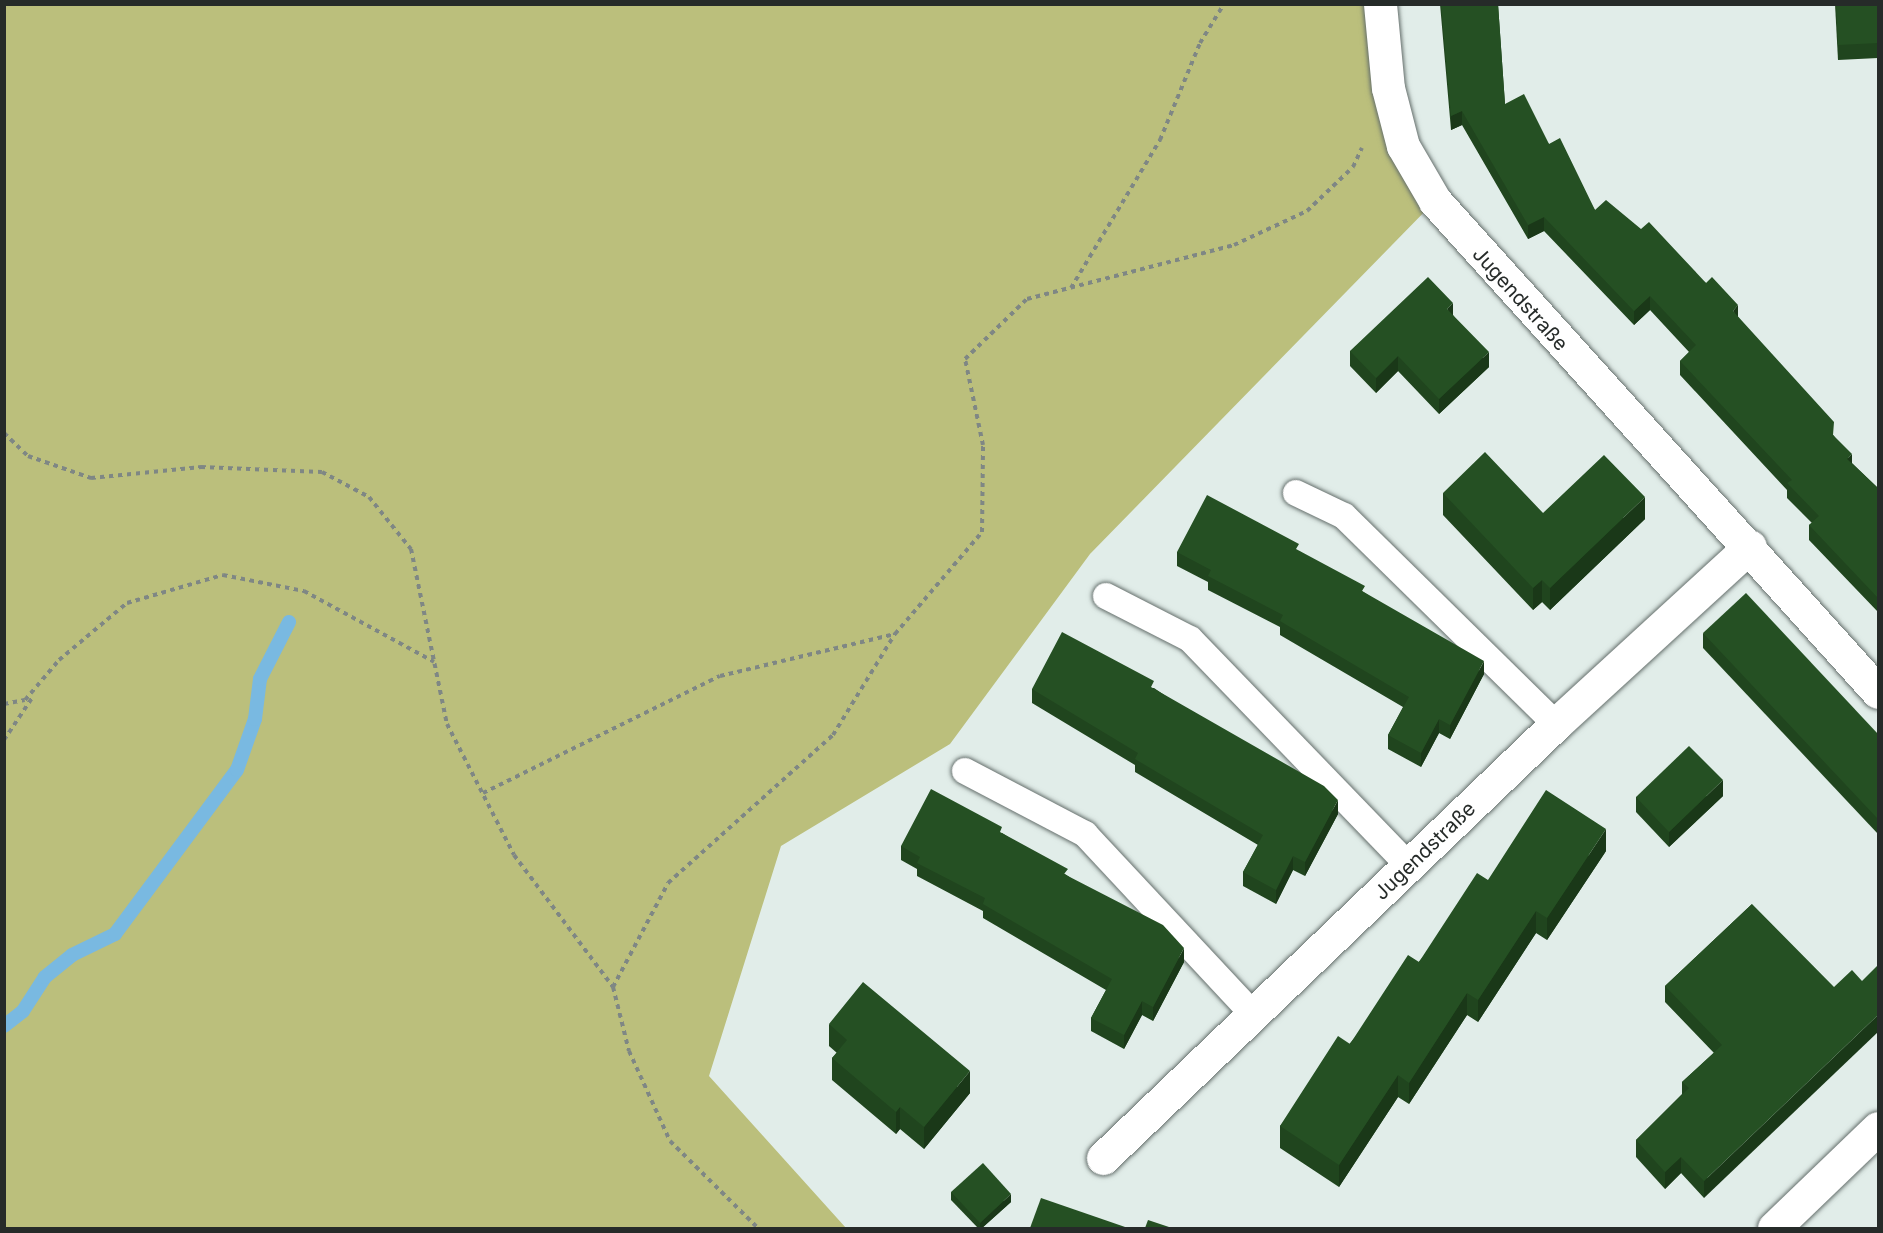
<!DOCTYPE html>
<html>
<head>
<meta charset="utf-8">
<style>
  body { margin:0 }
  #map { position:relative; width:1883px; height:1233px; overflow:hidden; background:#e1ede9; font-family:Inter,sans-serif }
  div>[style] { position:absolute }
  .forest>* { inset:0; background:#bbbf7c }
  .stream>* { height:14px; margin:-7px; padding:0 7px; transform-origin:7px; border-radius:7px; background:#79b9e1 }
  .path>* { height:4px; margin-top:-2px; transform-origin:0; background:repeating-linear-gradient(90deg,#7f8784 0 4.5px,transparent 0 9px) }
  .roads { filter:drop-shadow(0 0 2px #656f6c) drop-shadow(0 0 2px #656f6c) }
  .service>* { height:26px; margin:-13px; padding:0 13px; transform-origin:13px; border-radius:13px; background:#fff }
  .minor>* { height:33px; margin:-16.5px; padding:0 16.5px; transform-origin:16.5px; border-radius:16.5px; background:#fff }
  .wall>* { inset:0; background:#20451e }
  .shaded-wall>* { inset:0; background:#1a3818 }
  .building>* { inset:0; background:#255023 }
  span { translate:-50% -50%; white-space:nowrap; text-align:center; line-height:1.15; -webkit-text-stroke:6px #fff; paint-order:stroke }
  .street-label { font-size:20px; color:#262b29 }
  .frame { position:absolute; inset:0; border:6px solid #262b29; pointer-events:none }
</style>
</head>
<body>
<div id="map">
  <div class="forest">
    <div style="clip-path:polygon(5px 5px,1380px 5px,1435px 201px,1090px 554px,950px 744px,781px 846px,709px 1076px,846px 1228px,5px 1228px)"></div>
  </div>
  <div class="stream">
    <div style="left:4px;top:1026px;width:24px;rotate:-38deg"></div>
    <div style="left:23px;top:1011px;width:40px;rotate:-57.1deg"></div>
    <div style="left:45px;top:977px;width:35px;rotate:-39deg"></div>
    <div style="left:72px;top:955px;width:48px;rotate:-26deg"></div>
    <div style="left:115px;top:934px;width:204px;rotate:-53.4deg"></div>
    <div style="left:237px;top:770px;width:54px;rotate:-70.6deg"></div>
    <div style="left:255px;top:719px;width:40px;rotate:-82.9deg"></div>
    <div style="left:260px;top:679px;width:64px;rotate:-63deg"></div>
  </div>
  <div class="path">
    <div style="left:1071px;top:288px;width:173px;rotate:-59deg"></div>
    <div style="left:1160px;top:140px;width:105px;rotate:-67.6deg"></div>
    <div style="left:1200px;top:43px;width:46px;rotate:-58.4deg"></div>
    <div style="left:4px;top:433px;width:33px;rotate:44deg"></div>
    <div style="left:28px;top:456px;width:67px;rotate:19.2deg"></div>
    <div style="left:91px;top:478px;width:111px;rotate:-5.7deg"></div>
    <div style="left:201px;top:467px;width:121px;rotate:2.4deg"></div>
    <div style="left:322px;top:472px;width:53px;rotate:28deg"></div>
    <div style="left:369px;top:497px;width:67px;rotate:51.1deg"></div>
    <div style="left:411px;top:549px;width:179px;rotate:78.4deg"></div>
    <div style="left:447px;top:724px;width:147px;rotate:62.9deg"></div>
    <div style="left:514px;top:855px;width:165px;rotate:53.1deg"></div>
    <div style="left:613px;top:987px;width:66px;rotate:76deg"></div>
    <div style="left:629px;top:1051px;width:99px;rotate:65.5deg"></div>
    <div style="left:670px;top:1141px;width:124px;rotate:44.7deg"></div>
    <div style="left:4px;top:704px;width:21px;rotate:-11deg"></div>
    <div style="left:25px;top:700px;width:52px;rotate:-49.6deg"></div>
    <div style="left:59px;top:660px;width:89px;rotate:-40deg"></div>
    <div style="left:127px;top:603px;width:100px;rotate:-16.3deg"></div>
    <div style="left:223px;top:575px;width:83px;rotate:11.2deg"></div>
    <div style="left:304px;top:591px;width:148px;rotate:28.6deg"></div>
    <div style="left:4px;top:740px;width:50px;rotate:-56.3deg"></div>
    <div style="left:483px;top:793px;width:264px;rotate:-26.3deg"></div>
    <div style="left:720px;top:676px;width:180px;rotate:-13.5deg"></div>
    <div style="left:613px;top:987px;width:118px;rotate:-62.1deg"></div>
    <div style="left:668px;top:883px;width:222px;rotate:-41.9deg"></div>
    <div style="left:833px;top:735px;width:119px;rotate:-58.5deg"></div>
    <div style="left:895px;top:634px;width:134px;rotate:-49.5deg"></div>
    <div style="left:982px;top:532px;width:87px;rotate:-89.3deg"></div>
    <div style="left:983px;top:445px;width:88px;rotate:-101.8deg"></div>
    <div style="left:965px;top:359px;width:86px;rotate:-44.1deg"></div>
    <div style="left:1027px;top:299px;width:214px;rotate:-14.6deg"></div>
    <div style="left:1234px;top:245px;width:81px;rotate:-25deg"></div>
    <div style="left:1307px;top:211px;width:64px;rotate:-43.7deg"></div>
    <div style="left:1353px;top:167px;width:21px;rotate:-65deg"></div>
  </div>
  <div class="roads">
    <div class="service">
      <div style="left:1296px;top:493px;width:53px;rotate:25.6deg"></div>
      <div style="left:1344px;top:516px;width:297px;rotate:44.5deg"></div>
      <div style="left:1106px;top:596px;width:94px;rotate:27.1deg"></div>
      <div style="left:1190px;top:639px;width:315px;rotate:46deg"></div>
      <div style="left:965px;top:771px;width:136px;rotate:27.7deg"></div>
      <div style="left:1085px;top:834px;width:249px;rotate:47deg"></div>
    </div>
    <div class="minor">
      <div style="left:1380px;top:4px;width:84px;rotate:84.6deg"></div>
      <div style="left:1388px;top:88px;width:60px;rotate:75.5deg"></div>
      <div style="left:1403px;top:146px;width:64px;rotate:59.8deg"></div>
      <div style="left:1435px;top:201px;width:661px;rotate:47.94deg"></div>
      <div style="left:1103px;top:1158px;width:627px;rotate:-43.77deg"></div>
      <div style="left:1556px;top:724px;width:263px;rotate:-42.5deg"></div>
      <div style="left:1774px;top:1228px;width:144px;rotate:-43.9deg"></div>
    </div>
  </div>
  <div class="wall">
    <div style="clip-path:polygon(1440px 4px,1498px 4px,1505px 104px,1549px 144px,1595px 210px,1706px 283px,1738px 317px,1834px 436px,1852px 463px,1878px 488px,1878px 612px,1809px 540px,1809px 525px,1812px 523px,1787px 498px,1787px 490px,1680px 375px,1680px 361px,1689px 352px,1650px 310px,1634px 325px,1544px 231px,1528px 239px,1462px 125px,1451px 130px)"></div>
    <div style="clip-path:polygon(1835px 4px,1878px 4px,1878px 58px,1838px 60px)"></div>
    <div style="clip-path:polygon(1453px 315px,1489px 367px,1439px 414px,1398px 371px,1376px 393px,1350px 366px,1350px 351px)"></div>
    <div style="clip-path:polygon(1443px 493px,1543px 513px,1645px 519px,1550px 610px,1542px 602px,1533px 610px,1443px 515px)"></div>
    <div style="clip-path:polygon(1299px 551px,1365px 593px,1484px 674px,1450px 739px,1439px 733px,1421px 767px,1388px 749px,1388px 735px,1403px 707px,1280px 635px,1280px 627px,1208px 590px,1208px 582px,1177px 566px,1177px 552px)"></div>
    <div style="clip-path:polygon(1703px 633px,1878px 734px,1878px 834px,1703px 648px)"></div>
    <div style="clip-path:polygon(1154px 688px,1338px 814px,1305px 876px,1293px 870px,1276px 904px,1243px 886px,1243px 872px,1258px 845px,1135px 772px,1135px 765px,1032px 703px,1032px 689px)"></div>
    <div style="clip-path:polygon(1723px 796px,1669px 847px,1636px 812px,1636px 797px)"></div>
    <div style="clip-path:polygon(1002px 833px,1068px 876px,1184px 962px,1153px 1021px,1142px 1015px,1124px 1049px,1091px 1031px,1091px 1018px,1106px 990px,983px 918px,983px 911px,917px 876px,917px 869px,901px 860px,901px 846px)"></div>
    <div style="clip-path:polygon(1606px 851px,1547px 940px,1536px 933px,1478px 1022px,1467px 1015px,1409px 1104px,1398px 1097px,1339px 1187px,1280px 1148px,1280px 1126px,1488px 880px)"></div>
    <div style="clip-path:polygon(1752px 904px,1704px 1198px,1681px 1173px,1665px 1189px,1636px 1157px,1636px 1140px,1682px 1094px,1682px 1082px,1714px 1053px,1665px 1002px,1665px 986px)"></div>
    <div style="clip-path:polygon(829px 1024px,970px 1093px,924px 1149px,900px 1129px,896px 1134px,832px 1080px,832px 1058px,837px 1053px,829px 1046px)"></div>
    <div style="clip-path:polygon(951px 1192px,1011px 1202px,982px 1228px,978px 1228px,951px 1200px)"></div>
  </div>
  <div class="shaded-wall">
    <div style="clip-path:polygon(1462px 111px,1462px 125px,1451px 130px,1451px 116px)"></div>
    <div style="clip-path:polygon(1544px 217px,1544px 231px,1528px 239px,1528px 225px)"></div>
    <div style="clip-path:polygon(1650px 296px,1650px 310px,1634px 325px,1634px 311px)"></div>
    <div style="clip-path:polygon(1453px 303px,1453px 319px,1447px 309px)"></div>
    <div style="clip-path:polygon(1738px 305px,1738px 319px,1733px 311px)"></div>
    <div style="clip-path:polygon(1489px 352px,1489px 367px,1439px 414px,1439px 399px)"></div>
    <div style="clip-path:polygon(1398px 356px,1398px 371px,1376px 393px,1376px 378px)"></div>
    <div style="clip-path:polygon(1852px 454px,1852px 469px,1847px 459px)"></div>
    <div style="clip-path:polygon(1645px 497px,1645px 519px,1550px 610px,1550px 588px)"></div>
    <div style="clip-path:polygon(1542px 580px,1542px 602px,1533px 610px,1533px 588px)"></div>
    <div style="clip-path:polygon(1484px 661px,1484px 674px,1450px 739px,1450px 725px)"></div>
    <div style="clip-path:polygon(1439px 719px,1439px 733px,1421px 767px,1421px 753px)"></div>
    <div style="clip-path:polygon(1723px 780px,1723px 796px,1669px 847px,1669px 832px)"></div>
    <div style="clip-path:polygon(1338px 800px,1338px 814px,1305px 876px,1305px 862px)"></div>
    <div style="clip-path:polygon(1606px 829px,1606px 851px,1547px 940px,1547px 918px)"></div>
    <div style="clip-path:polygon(1293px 856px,1293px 870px,1276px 904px,1276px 890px)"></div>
    <div style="clip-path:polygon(1536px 911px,1536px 933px,1478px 1022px,1478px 1000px)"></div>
    <div style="clip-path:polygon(1184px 948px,1184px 962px,1153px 1021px,1153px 1007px)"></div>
    <div style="clip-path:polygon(1467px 993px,1467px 1015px,1409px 1104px,1409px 1083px)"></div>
    <div style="clip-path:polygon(1142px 1001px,1142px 1015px,1124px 1049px,1124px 1035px)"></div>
    <div style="clip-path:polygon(1878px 1015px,1878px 1032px,1704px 1198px,1704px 1181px)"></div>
    <div style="clip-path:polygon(970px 1071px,970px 1093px,924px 1149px,924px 1127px)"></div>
    <div style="clip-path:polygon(1398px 1075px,1398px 1097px,1339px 1187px,1339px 1165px)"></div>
    <div style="clip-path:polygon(900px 1107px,900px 1129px,896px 1134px,896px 1112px)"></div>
    <div style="clip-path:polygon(1681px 1157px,1681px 1173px,1665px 1189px,1665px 1172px)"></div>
    <div style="clip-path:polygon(1011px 1194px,1011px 1202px,982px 1228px,980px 1228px,980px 1223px)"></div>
  </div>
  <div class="building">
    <div style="clip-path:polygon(1441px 4px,1498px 4px,1505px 104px,1524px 94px,1549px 144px,1560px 138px,1595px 210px,1606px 200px,1641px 229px,1649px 222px,1706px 283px,1712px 277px,1738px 305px,1733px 311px,1834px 422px,1833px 435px,1852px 454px,1847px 459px,1878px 488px,1878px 598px,1809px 525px,1819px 516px,1787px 483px,1792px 480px,1680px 361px,1696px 345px,1650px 296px,1634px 311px,1544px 217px,1528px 225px,1462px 111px,1451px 116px)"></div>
    <div style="clip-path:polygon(1836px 4px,1878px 4px,1878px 43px,1838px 45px)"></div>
    <div style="clip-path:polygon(1428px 277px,1453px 303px,1447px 309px,1489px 352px,1439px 399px,1398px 356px,1376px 378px,1350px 351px)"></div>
    <div style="clip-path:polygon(1485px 452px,1543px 513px,1604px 455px,1645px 497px,1550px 588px,1542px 580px,1533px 588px,1443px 493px)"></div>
    <div style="clip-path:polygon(1207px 495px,1299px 544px,1296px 549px,1365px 586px,1362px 591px,1484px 661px,1450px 725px,1439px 719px,1421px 753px,1388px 735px,1409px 697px,1280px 621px,1283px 615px,1208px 576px,1211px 570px,1177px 552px)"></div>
    <div style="clip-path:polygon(1746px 593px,1878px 734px,1878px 819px,1703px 633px)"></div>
    <div style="clip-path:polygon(1062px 632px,1154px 681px,1151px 687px,1324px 786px,1338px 800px,1305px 862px,1293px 856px,1276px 890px,1243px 872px,1263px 835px,1135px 759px,1138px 753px,1032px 689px)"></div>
    <div style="clip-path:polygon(1689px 746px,1723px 780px,1669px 832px,1636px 797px)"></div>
    <div style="clip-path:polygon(931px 789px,1002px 827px,1000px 832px,1068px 869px,1064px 874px,1163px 925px,1184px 948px,1153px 1007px,1142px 1001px,1124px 1035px,1091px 1018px,1112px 979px,983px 904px,985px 898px,917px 863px,920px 857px,901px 846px)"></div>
    <div style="clip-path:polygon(1546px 790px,1606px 829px,1547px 918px,1536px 911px,1478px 1000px,1467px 993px,1409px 1083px,1398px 1075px,1339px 1165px,1280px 1126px,1338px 1036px,1350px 1044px,1408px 955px,1419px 962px,1477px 873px,1488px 880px)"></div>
    <div style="clip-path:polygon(1752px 904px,1834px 987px,1852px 970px,1862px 981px,1878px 965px,1878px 1015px,1704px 1181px,1681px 1157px,1665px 1172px,1636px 1140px,1689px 1088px,1682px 1082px,1722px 1045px,1665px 986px)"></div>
    <div style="clip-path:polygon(863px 982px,970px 1071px,924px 1127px,900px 1107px,896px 1112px,832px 1058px,847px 1040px,829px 1024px)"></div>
    <div style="clip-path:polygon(983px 1163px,1011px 1194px,980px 1223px,951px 1192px)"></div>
    <div style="clip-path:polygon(1041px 1198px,1128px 1228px,1030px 1228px)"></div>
    <div style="clip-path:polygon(1148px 1220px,1172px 1228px,1145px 1228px)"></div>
  </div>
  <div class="street-label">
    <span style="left:1520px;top:299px;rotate:48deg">Jugendstraße</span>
    <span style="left:1425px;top:851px;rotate:-44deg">Jugendstraße</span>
  </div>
  <div class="frame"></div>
</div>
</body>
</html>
